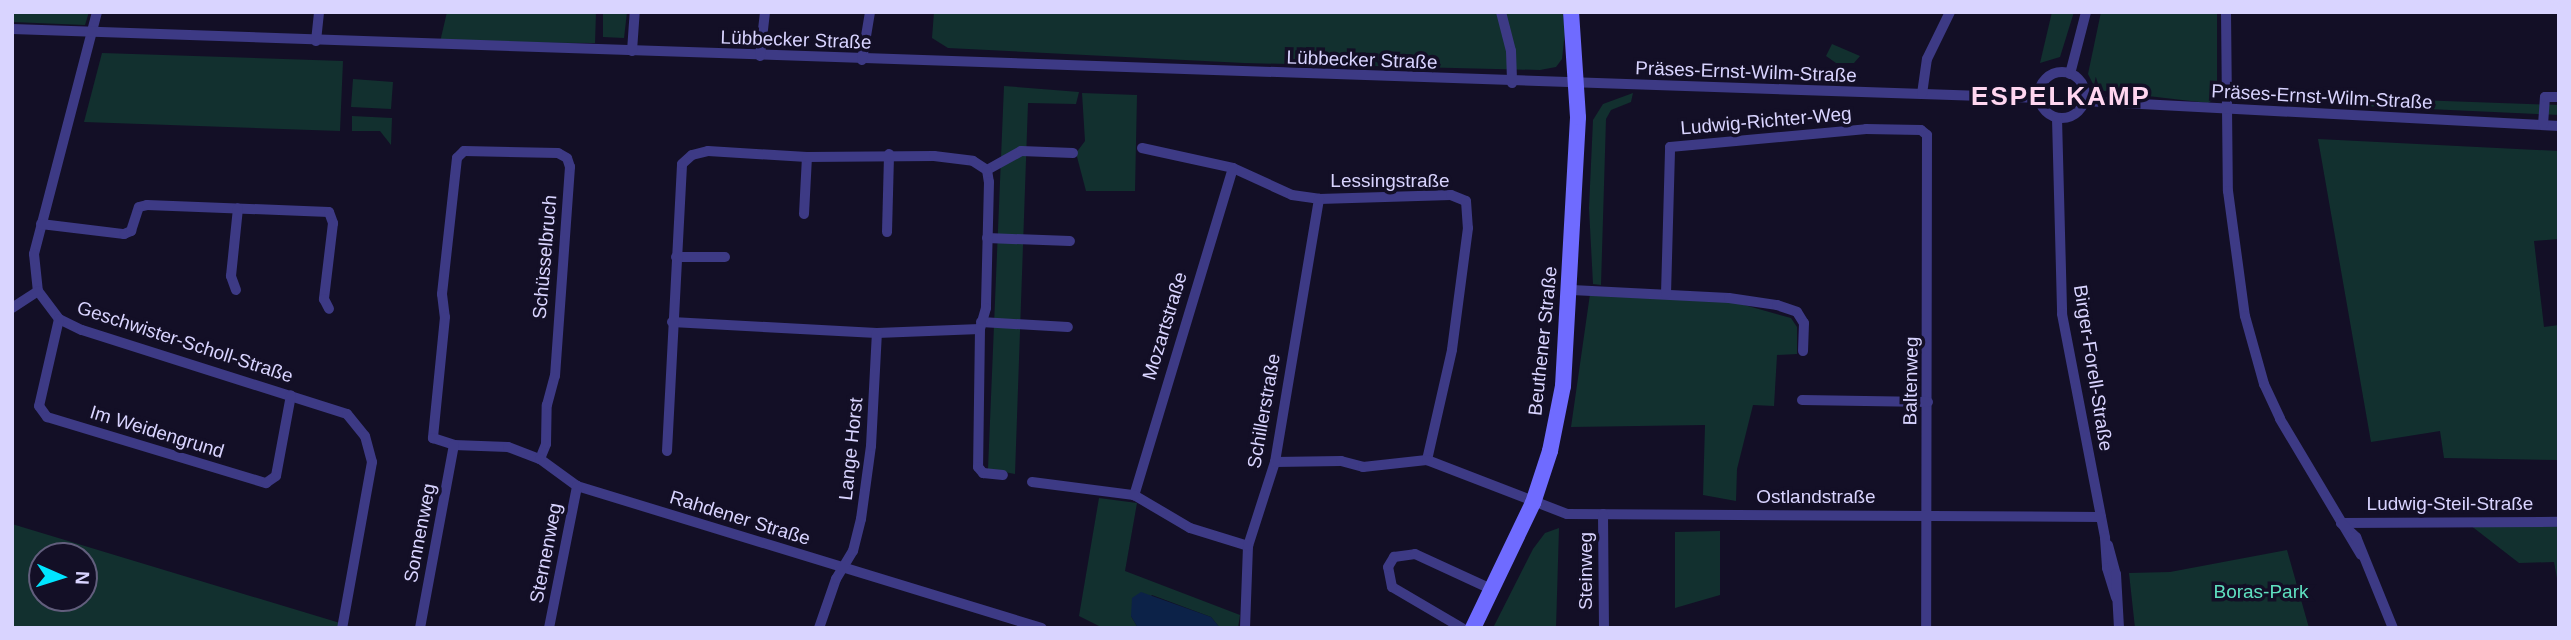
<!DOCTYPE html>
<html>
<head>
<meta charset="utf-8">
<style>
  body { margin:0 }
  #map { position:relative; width:2571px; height:640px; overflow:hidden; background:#130f26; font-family:Helvetica,sans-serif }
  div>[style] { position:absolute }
  .green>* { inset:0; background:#12302f }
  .water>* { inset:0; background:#0c2248 }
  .street>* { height:10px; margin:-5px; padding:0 5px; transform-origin:5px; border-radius:5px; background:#3d3a85 }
  .street>.ring { margin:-5px; padding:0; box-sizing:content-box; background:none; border:10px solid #3d3a85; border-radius:50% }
  .secondary>* { height:16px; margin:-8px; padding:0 8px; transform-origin:8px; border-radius:8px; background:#6f6bff }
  span { translate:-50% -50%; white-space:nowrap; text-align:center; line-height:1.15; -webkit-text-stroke:7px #130f26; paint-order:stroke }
  .street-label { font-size:19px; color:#d9d4ff }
  .park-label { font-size:19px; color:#5fe0c0 }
  .district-label { font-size:26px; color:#ffd6f0; font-weight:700; letter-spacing:2px }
  .frame { position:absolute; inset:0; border:14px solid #d9d4ff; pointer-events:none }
  .north { position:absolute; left:28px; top:542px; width:70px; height:70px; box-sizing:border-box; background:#130f26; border:2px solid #625e7d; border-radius:50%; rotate:93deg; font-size:19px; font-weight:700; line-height:28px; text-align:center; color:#d9d4ff }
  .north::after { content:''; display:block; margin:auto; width:24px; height:32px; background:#00e5ff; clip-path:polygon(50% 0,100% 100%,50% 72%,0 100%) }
</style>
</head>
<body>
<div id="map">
  <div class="green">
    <div style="clip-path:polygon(12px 12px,89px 12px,85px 25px,12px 22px)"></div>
    <div style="clip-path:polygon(447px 12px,596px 12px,595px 43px,440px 42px)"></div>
    <div style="clip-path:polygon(603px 12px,627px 12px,624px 38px,603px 37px)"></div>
    <div style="clip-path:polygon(934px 12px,1563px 12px,1565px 32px,1562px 59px,1556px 67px,1540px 70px,1244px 63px,948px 48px,932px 38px)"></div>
    <div style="clip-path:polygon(2052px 12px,2074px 12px,2060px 57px,2040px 63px)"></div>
    <div style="clip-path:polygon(2101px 12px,2217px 12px,2217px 97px,2208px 103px,2096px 90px,2088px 74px)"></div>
    <div style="clip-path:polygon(1832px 44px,1860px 56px,1854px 63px,1836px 63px,1826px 56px)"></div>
    <div style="clip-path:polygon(102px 53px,343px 61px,340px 131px,84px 122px)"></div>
    <div style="clip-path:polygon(353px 79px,393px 82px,391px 109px,351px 107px)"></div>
    <div style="clip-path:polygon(1004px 86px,1079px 92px,1076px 104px,1028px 103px,1015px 474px,988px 469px)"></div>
    <div style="clip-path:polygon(1082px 93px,1137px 95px,1135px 191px,1086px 191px,1076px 153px,1085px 141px)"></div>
    <div style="clip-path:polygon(1633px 93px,1631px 102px,1611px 110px,1606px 119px,1601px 285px,1593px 284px,1589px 208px,1593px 120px,1603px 104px)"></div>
    <div style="clip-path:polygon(2361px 98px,2559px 105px,2559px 115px,2364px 106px)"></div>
    <div style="clip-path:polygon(352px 116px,392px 118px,391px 145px,380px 131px,352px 131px)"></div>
    <div style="clip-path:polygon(2318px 139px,2559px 151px,2559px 239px,2534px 241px,2544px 327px,2559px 325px,2559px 460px,2444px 458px,2440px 431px,2371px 442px)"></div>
    <div style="clip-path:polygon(1590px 294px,1730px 301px,1791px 318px,1797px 327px,1797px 354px,1777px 355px,1774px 406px,1753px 405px,1737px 469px,1736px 501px,1703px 495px,1705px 425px,1571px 427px)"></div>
    <div style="clip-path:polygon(1099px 498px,1137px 503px,1125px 571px,1240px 615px,1238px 628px,1220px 628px,1211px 617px,1152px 595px,1131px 616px,1138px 628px,1103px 628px,1079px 616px)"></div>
    <div style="clip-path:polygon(evenodd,12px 524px,340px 623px,339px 628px,12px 628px,12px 524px,42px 556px,84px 556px,84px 598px,42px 598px,42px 556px)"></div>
    <div style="clip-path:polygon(2470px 525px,2559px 526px,2559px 589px,2554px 562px,2519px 563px)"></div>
    <div style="clip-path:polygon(1559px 528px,1556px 628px,1493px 628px,1533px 549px,1545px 533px)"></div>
    <div style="clip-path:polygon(1720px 531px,1720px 595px,1675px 608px,1675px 532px)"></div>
    <div style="clip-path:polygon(2287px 550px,2309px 628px,2135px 628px,2129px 573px,2170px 572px)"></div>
  </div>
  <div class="water">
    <div style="clip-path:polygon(1141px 592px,1211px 617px,1220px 628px,1138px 628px,1131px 616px,1132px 598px)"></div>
  </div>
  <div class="street">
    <div style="left:97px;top:12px;width:250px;rotate:104.6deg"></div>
    <div style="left:34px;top:254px;width:37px;rotate:84deg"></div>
    <div style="left:38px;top:291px;width:35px;rotate:53deg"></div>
    <div style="left:59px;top:319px;width:25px;rotate:26deg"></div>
    <div style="left:82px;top:330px;width:278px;rotate:17.6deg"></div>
    <div style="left:347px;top:414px;width:28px;rotate:51deg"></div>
    <div style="left:365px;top:436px;width:27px;rotate:75deg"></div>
    <div style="left:372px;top:462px;width:169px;rotate:100.2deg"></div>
    <div style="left:1501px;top:12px;width:40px;rotate:75.6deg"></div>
    <div style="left:1511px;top:51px;width:32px;rotate:88deg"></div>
    <div style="left:2226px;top:12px;width:179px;rotate:89.4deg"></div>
    <div style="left:2228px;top:191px;width:126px;rotate:82.3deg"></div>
    <div style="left:2245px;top:316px;width:71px;rotate:74.4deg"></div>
    <div style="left:2264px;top:384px;width:38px;rotate:65deg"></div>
    <div style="left:2280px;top:419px;width:158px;rotate:59.2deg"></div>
    <div style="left:12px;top:29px;width:2028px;rotate:1.95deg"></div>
    <div style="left:316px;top:41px;width:29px;rotate:-84deg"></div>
    <div style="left:632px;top:51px;width:39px;rotate:-86deg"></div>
    <div style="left:760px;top:56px;width:44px;rotate:-83.5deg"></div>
    <div style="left:862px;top:60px;width:49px;rotate:-80.5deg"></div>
    <div class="ring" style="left:2039px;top:72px;width:36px;height:36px"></div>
    <div style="left:2070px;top:74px;width:64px;rotate:-75.5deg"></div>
    <div style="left:1922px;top:94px;width:35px;rotate:-82deg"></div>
    <div style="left:1927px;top:59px;width:52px;rotate:-63.9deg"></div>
    <div style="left:2084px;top:101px;width:476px;rotate:3deg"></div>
    <div style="left:2057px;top:118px;width:196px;rotate:88.5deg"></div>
    <div style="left:2062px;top:314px;width:228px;rotate:79.1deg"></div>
    <div style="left:2105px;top:538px;width:30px;rotate:86deg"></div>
    <div style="left:2107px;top:568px;width:31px;rotate:73deg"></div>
    <div style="left:2543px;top:125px;width:28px;rotate:-86deg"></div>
    <div style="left:2545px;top:97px;width:14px"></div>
    <div style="left:1142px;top:148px;width:93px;rotate:12.4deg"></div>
    <div style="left:1233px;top:168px;width:65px;rotate:24.6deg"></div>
    <div style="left:1292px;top:195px;width:27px;rotate:8deg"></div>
    <div style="left:1319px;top:199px;width:132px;rotate:-1.7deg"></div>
    <div style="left:1451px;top:195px;width:16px;rotate:22deg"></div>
    <div style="left:1466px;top:201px;width:27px;rotate:86deg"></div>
    <div style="left:1468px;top:228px;width:123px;rotate:97.5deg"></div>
    <div style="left:1452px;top:350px;width:113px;rotate:102.8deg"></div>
    <div style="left:1233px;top:168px;width:342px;rotate:106.8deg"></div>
    <div style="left:1134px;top:495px;width:65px;rotate:30.5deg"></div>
    <div style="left:1190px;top:528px;width:61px;rotate:17.2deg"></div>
    <div style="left:987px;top:170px;width:39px;rotate:-29deg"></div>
    <div style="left:1021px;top:151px;width:52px;rotate:2.2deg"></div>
    <div style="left:804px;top:214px;width:57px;rotate:-87deg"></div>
    <div style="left:41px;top:224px;width:84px;rotate:6.9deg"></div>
    <div style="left:124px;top:234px;width:8px;rotate:-23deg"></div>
    <div style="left:131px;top:231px;width:25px;rotate:-72deg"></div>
    <div style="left:139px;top:207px;width:8px;rotate:-14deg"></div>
    <div style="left:147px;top:205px;width:182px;rotate:2.2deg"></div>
    <div style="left:329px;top:212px;width:12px;rotate:70deg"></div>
    <div style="left:333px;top:223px;width:77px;rotate:96.8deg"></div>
    <div style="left:324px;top:299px;width:11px;rotate:63deg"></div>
    <div style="left:887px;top:232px;width:78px;rotate:-88.5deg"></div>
    <div style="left:987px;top:238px;width:83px;rotate:2.1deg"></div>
    <div style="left:676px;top:257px;width:49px"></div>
    <div style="left:236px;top:290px;width:15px;rotate:-110deg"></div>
    <div style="left:231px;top:276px;width:68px;rotate:-84.1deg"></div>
    <div style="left:1572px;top:290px;width:157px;rotate:2.9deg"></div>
    <div style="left:1729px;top:298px;width:49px;rotate:8.3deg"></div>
    <div style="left:1777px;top:305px;width:21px;rotate:19deg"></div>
    <div style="left:1797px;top:312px;width:13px;rotate:58deg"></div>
    <div style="left:1804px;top:323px;width:28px;rotate:92deg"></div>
    <div style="left:1666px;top:294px;width:147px;rotate:-88.4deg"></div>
    <div style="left:1670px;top:147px;width:197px;rotate:-5.2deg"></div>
    <div style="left:1866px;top:129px;width:55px;rotate:1deg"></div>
    <div style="left:1921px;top:130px;width:8px;rotate:40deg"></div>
    <div style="left:1927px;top:135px;width:493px;rotate:90.1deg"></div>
    <div style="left:12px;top:308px;width:31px;rotate:-33deg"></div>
    <div style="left:59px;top:319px;width:89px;rotate:102.9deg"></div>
    <div style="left:39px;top:406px;width:14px;rotate:54deg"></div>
    <div style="left:47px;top:417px;width:229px;rotate:16.8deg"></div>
    <div style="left:266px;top:483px;width:12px;rotate:-35deg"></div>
    <div style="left:276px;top:476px;width:82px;rotate:-79.5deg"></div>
    <div style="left:672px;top:322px;width:205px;rotate:3.1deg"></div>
    <div style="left:877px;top:333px;width:103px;rotate:-2.2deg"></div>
    <div style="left:981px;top:322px;width:87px;rotate:3.3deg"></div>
    <div style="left:1802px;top:400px;width:126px;rotate:0.9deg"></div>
    <div style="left:667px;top:451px;width:287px;rotate:-87deg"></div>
    <div style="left:682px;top:164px;width:13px;rotate:-42deg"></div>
    <div style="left:692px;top:155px;width:16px;rotate:-14deg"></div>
    <div style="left:708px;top:151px;width:99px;rotate:3.5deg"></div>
    <div style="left:807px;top:157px;width:127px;rotate:-0.5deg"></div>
    <div style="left:934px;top:156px;width:39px;rotate:7deg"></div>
    <div style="left:973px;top:161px;width:17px;rotate:33deg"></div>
    <div style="left:987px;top:170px;width:12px;rotate:81deg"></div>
    <div style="left:989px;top:182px;width:126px;rotate:91.4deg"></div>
    <div style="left:986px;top:308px;width:22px;rotate:106deg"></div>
    <div style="left:980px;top:329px;width:138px;rotate:90.8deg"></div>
    <div style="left:978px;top:467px;width:8px;rotate:50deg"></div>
    <div style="left:983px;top:473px;width:20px;rotate:6deg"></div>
    <div style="left:540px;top:459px;width:16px;rotate:-68deg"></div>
    <div style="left:546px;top:444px;width:39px;rotate:-89deg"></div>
    <div style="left:547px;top:405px;width:30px;rotate:-75deg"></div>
    <div style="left:555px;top:376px;width:210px;rotate:-85.9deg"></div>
    <div style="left:570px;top:167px;width:9px;rotate:-108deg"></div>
    <div style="left:567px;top:158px;width:10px;rotate:-151deg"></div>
    <div style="left:558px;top:153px;width:94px;rotate:-178.8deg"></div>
    <div style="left:464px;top:151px;width:10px;rotate:135deg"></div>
    <div style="left:457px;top:158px;width:137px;rotate:96.3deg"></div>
    <div style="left:442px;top:294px;width:23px;rotate:83deg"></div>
    <div style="left:445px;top:317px;width:122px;rotate:95.7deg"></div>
    <div style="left:433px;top:438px;width:22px;rotate:18deg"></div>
    <div style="left:454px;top:445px;width:54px;rotate:2.1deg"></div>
    <div style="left:508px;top:447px;width:34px;rotate:21deg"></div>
    <div style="left:540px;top:459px;width:46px;rotate:36.1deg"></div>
    <div style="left:577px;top:486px;width:486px;rotate:17deg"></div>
    <div style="left:1275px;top:462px;width:66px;rotate:-0.9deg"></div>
    <div style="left:1341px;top:461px;width:23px;rotate:15deg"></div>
    <div style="left:1363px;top:467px;width:64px;rotate:-6.2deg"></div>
    <div style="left:1427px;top:460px;width:150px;rotate:21.1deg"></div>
    <div style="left:1567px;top:514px;width:534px;rotate:0.32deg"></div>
    <div style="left:1032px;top:482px;width:103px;rotate:7.3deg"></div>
    <div style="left:1603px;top:514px;width:114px;rotate:89.5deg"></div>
    <div style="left:2341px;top:523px;width:218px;rotate:-0.3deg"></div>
    <div style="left:2341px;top:523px;width:21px;rotate:43deg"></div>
    <div style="left:2356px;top:537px;width:98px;rotate:67.9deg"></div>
    <div style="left:2108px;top:545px;width:30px;rotate:75deg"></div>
    <div style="left:2116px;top:574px;width:54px;rotate:86.8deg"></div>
    <div style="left:420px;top:628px;width:186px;rotate:-79.5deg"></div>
    <div style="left:549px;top:628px;width:145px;rotate:-78.8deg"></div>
    <div style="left:819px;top:628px;width:52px;rotate:-70.9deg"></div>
    <div style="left:836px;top:579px;width:33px;rotate:-59deg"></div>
    <div style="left:853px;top:551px;width:33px;rotate:-76deg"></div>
    <div style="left:861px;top:519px;width:74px;rotate:-82.2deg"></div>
    <div style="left:871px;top:446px;width:113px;rotate:-87deg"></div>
    <div style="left:1245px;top:628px;width:82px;rotate:-87.9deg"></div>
    <div style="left:1248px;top:546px;width:88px;rotate:-72.2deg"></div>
    <div style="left:1275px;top:462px;width:267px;rotate:-80.5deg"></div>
    <div style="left:1462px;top:628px;width:81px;rotate:-149.6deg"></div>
    <div style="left:1392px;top:587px;width:20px;rotate:-101deg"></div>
    <div style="left:1388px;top:567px;width:12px;rotate:-59deg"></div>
    <div style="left:1394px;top:557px;width:21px;rotate:-8deg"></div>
    <div style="left:1415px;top:554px;width:84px;rotate:24.7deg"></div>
  </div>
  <div class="secondary">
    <div style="left:1473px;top:628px;width:139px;rotate:-64.4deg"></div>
    <div style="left:1533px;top:503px;width:55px;rotate:-71.9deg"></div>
    <div style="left:1550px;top:451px;width:66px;rotate:-78.7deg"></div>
    <div style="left:1563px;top:386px;width:269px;rotate:-86.8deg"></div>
    <div style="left:1578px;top:117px;width:105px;rotate:-93.8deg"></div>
  </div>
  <div class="street-label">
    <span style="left:796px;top:40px;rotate:2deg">Lübbecker Straße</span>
    <span style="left:1362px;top:60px;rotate:2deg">Lübbecker Straße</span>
    <span style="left:1746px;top:72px;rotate:2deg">Präses-Ernst-Wilm-Straße</span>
    <span style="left:2322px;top:97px;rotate:3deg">Präses-Ernst-Wilm-Straße</span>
    <span style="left:1766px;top:121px;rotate:-5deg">Ludwig-Richter-Weg</span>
    <span style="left:1390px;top:181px">Lessingstraße</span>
    <span style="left:545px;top:257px;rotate:-85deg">Schüsselbruch</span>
    <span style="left:1165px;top:326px;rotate:-73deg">Mozartstraße</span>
    <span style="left:1543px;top:341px;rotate:-84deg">Beuthener Straße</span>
    <span style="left:185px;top:342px;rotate:18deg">Geschwister-Scholl-Straße</span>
    <span style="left:2093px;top:368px;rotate:81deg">Birger-Forell-Straße</span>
    <span style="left:1911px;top:381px;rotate:-89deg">Baltenweg</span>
    <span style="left:1264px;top:411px;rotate:-80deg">Schillerstraße</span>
    <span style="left:157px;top:432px;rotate:17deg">Im Weidengrund</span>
    <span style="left:851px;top:449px;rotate:-84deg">Lange Horst</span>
    <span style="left:1816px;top:497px">Ostlandstraße</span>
    <span style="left:2450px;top:504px">Ludwig-Steil-Straße</span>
    <span style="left:740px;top:518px;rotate:17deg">Rahdener Straße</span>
    <span style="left:420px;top:533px;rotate:-79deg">Sonnenweg</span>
    <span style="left:546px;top:553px;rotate:-79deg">Sternenweg</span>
    <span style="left:1586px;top:571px;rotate:-90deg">Steinweg</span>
  </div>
  <div class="park-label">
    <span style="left:2261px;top:592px">Boras-Park</span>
  </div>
  <div class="district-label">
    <span style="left:2061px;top:97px">ESPELKAMP</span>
  </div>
  <div class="frame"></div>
  <div class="north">N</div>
</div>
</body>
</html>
